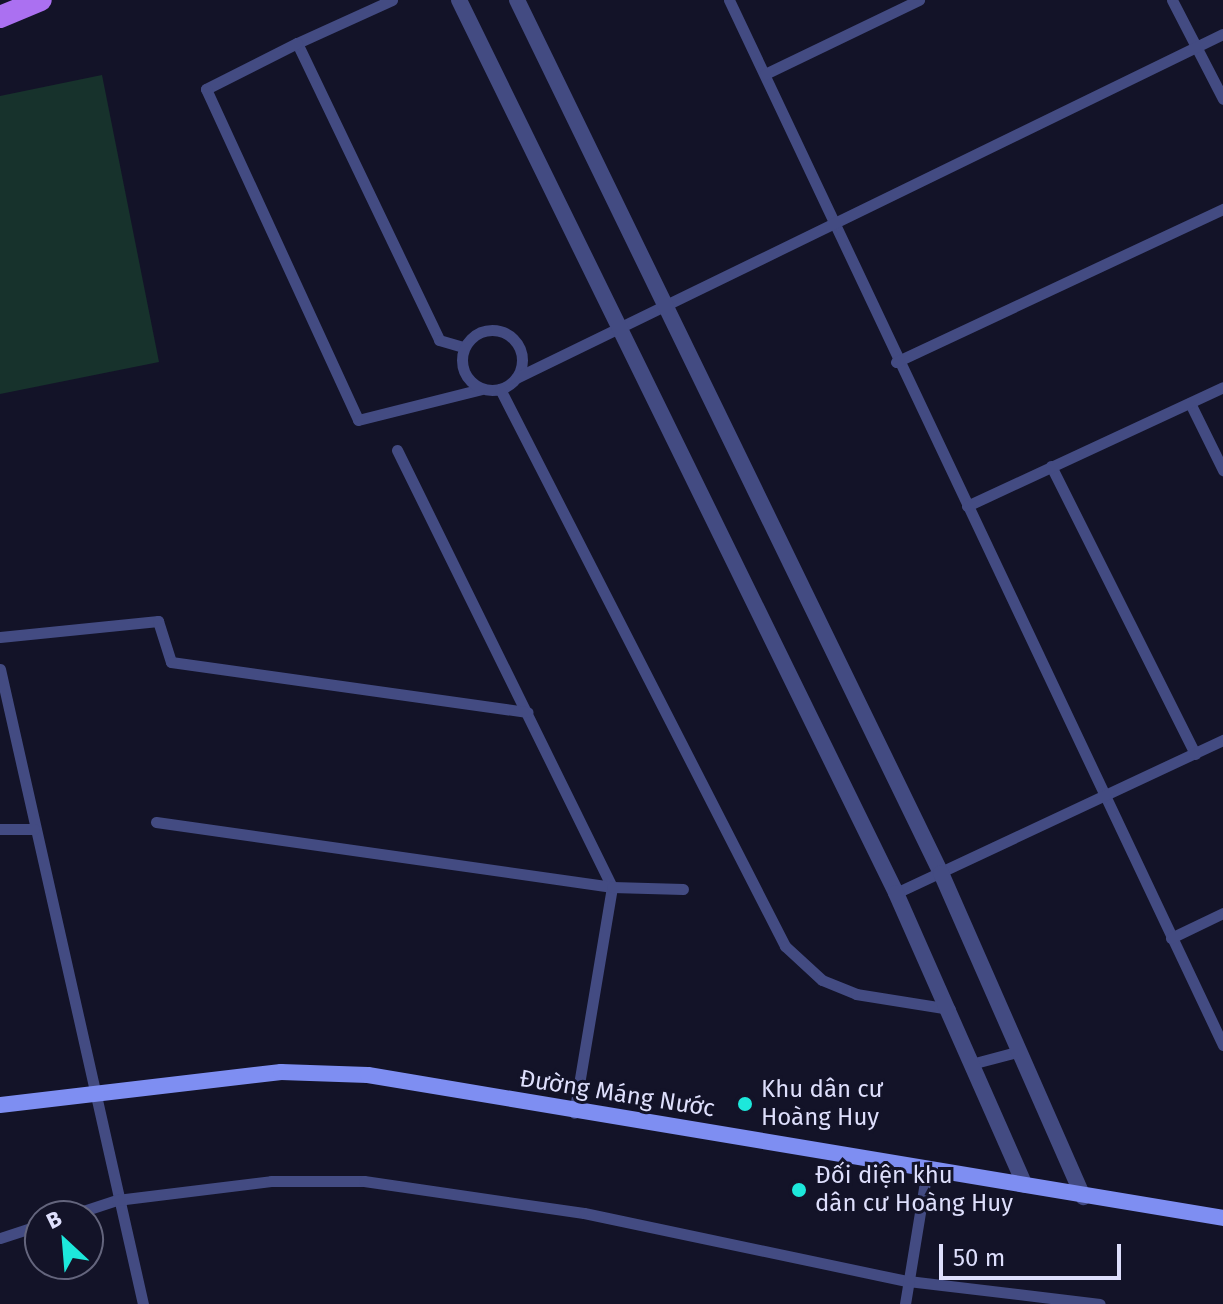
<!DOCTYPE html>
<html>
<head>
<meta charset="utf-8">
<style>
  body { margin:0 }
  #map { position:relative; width:1223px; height:1304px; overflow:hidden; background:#131328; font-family:"Fira Sans",sans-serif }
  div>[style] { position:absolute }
  .green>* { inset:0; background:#17322c }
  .service>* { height:11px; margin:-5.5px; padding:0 5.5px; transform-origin:5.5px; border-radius:5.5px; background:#434b82 }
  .service>.ring { margin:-5.5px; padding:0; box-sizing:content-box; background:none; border:11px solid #434b82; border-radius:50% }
  .minor>* { height:16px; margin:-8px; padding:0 8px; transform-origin:8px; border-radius:8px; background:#434b82 }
  .secondary>* { height:16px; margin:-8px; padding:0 8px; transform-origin:8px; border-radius:8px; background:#7e8ef2 }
  .primary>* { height:22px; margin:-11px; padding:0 11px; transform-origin:11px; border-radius:11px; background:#ab70f1 }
  .dots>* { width:22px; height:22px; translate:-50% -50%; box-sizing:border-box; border:4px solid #131328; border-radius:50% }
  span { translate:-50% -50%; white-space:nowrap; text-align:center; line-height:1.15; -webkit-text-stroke:6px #131328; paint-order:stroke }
  .poi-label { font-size:24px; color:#dedffc }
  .left { translate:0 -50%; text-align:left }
  .street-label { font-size:24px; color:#dedffc }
  .north { position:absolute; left:24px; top:1200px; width:80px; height:80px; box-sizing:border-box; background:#131328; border:2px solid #64657d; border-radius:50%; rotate:334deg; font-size:22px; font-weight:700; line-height:32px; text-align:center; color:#dedffc }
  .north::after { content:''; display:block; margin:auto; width:28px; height:36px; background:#1de8db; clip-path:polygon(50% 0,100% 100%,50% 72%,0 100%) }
  .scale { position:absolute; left:939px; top:1244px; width:182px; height:36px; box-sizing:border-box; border:4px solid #dedffc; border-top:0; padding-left:10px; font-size:24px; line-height:28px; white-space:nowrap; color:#dedffc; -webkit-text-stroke:6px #131328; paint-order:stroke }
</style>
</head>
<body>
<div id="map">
  <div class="green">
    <div style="clip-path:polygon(102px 75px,159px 362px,0 394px,0 96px)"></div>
  </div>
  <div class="service">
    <div style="left:392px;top:0;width:104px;rotate:155.6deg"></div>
    <div style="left:297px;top:43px;width:329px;rotate:64.4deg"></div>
    <div style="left:439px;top:340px;width:26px;rotate:16deg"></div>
    <div style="left:729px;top:0;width:1156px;rotate:64.7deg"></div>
    <div style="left:1172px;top:0;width:111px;rotate:62.7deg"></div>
    <div style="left:297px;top:43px;width:102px;rotate:153.2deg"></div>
    <div style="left:206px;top:89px;width:364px;rotate:65.3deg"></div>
    <div style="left:358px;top:420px;width:127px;rotate:-14.1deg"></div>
    <div style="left:765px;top:74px;width:171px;rotate:-25.7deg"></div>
    <div class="ring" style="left:462px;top:330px;width:49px;height:49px"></div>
    <div style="left:896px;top:362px;width:361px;rotate:-25.1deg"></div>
    <div style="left:516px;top:378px;width:786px;rotate:-25.95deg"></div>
    <div style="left:500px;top:389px;width:626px;rotate:62.9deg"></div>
    <div style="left:785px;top:946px;width:50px;rotate:42.6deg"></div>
    <div style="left:822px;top:980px;width:37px;rotate:22deg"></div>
    <div style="left:856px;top:994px;width:95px;rotate:9.1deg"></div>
    <div style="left:1190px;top:403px;width:75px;rotate:63.8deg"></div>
    <div style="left:397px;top:450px;width:487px;rotate:63.8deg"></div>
    <div style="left:612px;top:887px;width:229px;rotate:99.5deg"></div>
    <div style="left:1051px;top:466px;width:322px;rotate:63.4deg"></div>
    <div style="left:967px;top:506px;width:282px;rotate:-24.9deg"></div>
    <div style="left:0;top:637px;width:159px;rotate:-5.8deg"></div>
    <div style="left:158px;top:621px;width:43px;rotate:72.4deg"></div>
    <div style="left:171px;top:662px;width:360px;rotate:8deg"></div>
    <div style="left:0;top:669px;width:651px;rotate:77.31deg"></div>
    <div style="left:156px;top:822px;width:461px;rotate:8.1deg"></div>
    <div style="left:612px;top:887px;width:71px;rotate:1.6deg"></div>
    <div style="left:0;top:829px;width:34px"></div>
    <div style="left:896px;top:893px;width:361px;rotate:-25.1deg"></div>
    <div style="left:1171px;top:938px;width:58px;rotate:-25.7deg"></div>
    <div style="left:975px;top:1063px;width:47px;rotate:-14.9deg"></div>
    <div style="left:68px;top:1216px;width:52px;rotate:-18.1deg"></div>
    <div style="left:117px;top:1200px;width:155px;rotate:-7deg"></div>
    <div style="left:271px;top:1181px;width:93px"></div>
    <div style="left:364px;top:1181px;width:222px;rotate:8.3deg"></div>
    <div style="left:584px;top:1213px;width:331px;rotate:11.9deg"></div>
    <div style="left:908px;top:1281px;width:193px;rotate:6.8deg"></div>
    <div style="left:0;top:1238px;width:42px;rotate:-18deg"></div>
    <div style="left:905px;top:1304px;width:137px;rotate:-80.7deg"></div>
  </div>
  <div class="minor">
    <div style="left:459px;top:0;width:994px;rotate:63.92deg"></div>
    <div style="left:896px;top:893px;width:319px;rotate:66.2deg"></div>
    <div style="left:517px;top:0;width:971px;rotate:64.1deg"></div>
    <div style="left:941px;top:873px;width:354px;rotate:66.3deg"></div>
  </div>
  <div class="secondary">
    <div style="left:0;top:1105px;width:283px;rotate:-6.7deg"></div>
    <div style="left:281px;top:1072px;width:87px;rotate:2deg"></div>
    <div style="left:368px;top:1075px;width:867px;rotate:9.49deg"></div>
  </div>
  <div class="primary">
    <div style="left:0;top:17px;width:44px;rotate:-22.5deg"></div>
  </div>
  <div class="dots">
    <div style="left:745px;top:1104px;background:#1de8db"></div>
    <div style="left:799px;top:1190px;background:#1de8db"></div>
  </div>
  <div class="poi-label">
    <span class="left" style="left:761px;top:1104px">Khu dân cư<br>Hoàng Huy</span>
    <span class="left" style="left:815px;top:1190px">Đối diện khu<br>dân cư Hoàng Huy</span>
  </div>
  <div class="street-label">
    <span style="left:617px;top:1094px;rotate:9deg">Đường Máng Nước</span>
  </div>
  <div class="north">B</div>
  <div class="scale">50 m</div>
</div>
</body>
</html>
